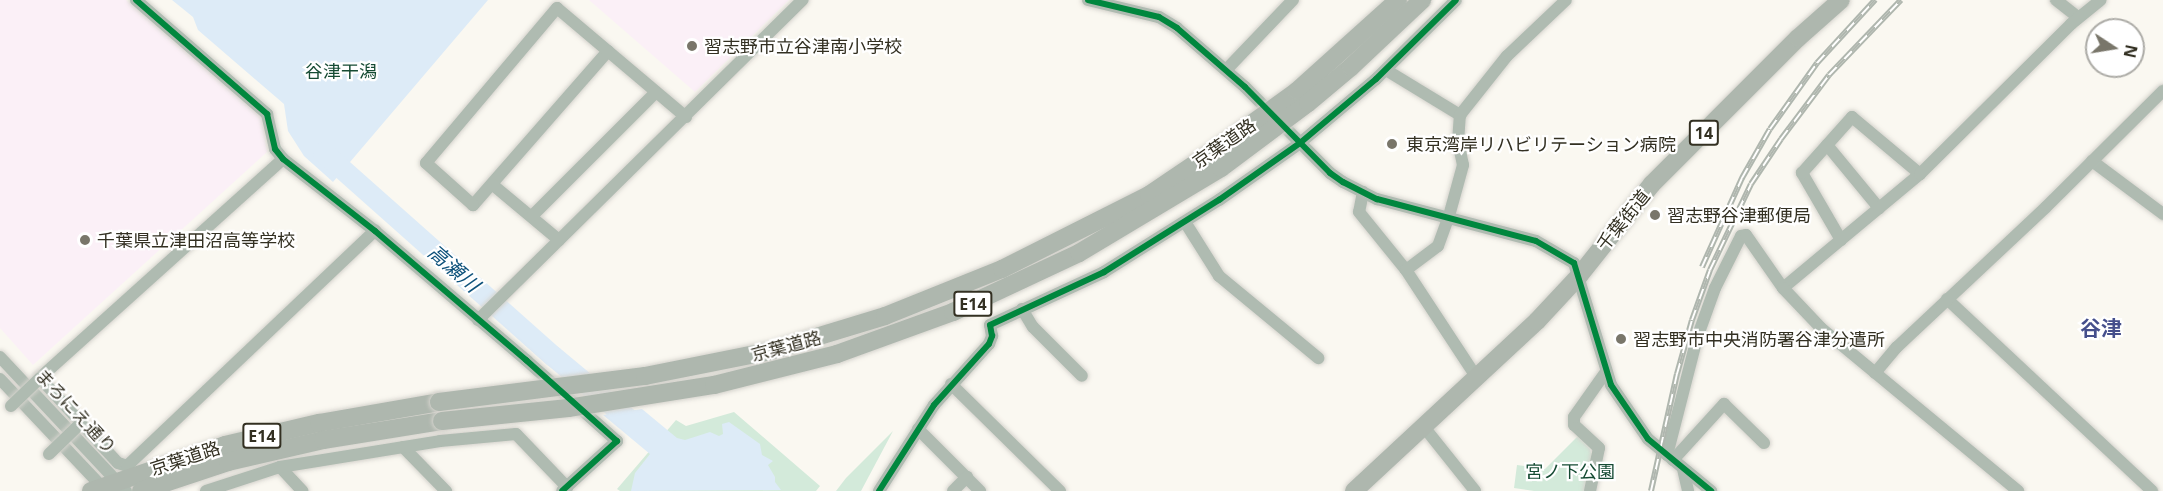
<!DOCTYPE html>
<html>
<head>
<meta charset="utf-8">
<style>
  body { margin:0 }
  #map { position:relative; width:2163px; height:491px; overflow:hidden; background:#faf8f1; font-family:"Noto Sans","Noto Sans JP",sans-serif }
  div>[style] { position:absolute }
  .education>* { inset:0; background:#fbf0f7 }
  .green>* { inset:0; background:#d3eada }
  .water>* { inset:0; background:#ddebf7 }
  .river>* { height:21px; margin:-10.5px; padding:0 10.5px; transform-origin:10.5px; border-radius:10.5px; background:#ddebf7 }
  .roads { filter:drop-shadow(0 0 2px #d5d3cd) drop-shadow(0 0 2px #d5d3cd) }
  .minor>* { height:12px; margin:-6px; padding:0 6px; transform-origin:6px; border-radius:6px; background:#afbbb1 }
  .highway>* { height:18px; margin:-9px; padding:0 9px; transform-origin:9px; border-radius:9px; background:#aeb7ae }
  .rail>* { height:6px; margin-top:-3px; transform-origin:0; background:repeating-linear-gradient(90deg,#fff 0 11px,#afb6ae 0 22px); box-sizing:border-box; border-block:2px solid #afb6ae }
  .bridges { filter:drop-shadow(0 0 2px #d5d3cd) drop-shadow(0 0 2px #d5d3cd) }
  .minor-bridge>* { height:12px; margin:-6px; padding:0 6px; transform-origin:6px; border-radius:6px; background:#afbbb1 }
  .highway-bridge>* { height:18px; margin:-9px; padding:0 9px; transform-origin:9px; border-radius:9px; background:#aeb7ae }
  .cycleway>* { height:6px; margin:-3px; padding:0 3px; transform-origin:3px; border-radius:3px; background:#00873e }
  .dots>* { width:16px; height:16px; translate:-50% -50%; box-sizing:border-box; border:3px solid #fff; border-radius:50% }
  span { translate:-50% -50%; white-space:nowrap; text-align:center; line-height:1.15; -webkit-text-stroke:4.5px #fff; paint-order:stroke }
  .shield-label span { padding:2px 4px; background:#fff; border:2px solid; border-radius:4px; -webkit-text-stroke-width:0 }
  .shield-label { font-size:16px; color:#333022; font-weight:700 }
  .poi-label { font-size:18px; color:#333022 }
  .left { translate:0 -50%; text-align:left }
  .park-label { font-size:18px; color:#154b33 }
  .street-label { font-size:18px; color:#333022 }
  .water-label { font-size:20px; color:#0e527b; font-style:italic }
  .quarter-label { font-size:21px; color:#454f8c; font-weight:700 }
  .north { position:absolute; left:2085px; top:18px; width:60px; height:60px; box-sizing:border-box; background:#fff; border:2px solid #adaca7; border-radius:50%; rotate:102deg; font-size:16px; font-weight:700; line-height:24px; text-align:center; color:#333022 }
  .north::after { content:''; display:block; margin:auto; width:21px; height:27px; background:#79766a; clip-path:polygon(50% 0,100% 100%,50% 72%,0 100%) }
</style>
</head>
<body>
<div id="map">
  <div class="education">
    <div style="clip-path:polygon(0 0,126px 0,261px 116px,267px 152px,33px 365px,0 328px)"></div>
    <div style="clip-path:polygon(589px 0,789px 0,695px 92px)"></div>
  </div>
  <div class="green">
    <div style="clip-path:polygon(734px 412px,820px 486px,816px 491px,620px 491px,617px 489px,676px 420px,686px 426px)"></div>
    <div style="clip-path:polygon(893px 431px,861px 491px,836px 491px,846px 478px)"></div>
    <div style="clip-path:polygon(1578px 436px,1590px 449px,1592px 459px,1585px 491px,1534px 491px,1514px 488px,1517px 465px,1545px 469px)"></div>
  </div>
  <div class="water">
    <div style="clip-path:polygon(172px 0,488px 0,333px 182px,304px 156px,288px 131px,284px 104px,198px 30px,193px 17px)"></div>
    <div style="clip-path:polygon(642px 409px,677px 438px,685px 440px,710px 432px,719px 436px,723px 434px,722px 424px,729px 422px,760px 444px,762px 455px,773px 461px,768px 465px,775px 477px,775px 482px,781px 490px,631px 491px,635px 473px,650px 454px,603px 415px)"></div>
  </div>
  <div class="river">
    <div style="left:323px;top:152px;width:307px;rotate:41.6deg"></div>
    <div style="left:553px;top:356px;width:117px;rotate:39.8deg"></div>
  </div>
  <div class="roads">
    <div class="minor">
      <div style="left:136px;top:0;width:174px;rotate:41deg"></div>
      <div style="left:267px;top:114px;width:36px;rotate:77deg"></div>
      <div style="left:275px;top:149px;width:13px;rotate:51deg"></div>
      <div style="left:283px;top:159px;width:117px;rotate:38deg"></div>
      <div style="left:375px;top:231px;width:199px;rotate:40.5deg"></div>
      <div style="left:526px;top:360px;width:122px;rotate:41.7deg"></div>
      <div style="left:617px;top:441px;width:74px;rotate:137.7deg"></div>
      <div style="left:1088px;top:0;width:73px;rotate:13.5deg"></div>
      <div style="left:1159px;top:17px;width:21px;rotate:31deg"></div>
      <div style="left:1177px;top:28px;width:90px;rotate:40.9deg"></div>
      <div style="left:1245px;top:87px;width:121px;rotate:45.3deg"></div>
      <div style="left:1330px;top:173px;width:16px;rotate:35deg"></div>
      <div style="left:1343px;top:182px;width:38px;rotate:27deg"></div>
      <div style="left:1377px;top:199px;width:164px;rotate:14.8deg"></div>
      <div style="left:1536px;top:241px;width:44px;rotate:30.1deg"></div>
      <div style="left:1574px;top:263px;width:127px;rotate:73.1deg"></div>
      <div style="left:1611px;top:385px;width:65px;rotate:55.6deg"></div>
      <div style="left:1648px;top:439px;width:82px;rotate:39.5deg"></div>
      <div style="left:2056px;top:0;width:28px;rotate:38deg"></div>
      <div style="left:608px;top:51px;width:205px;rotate:131.2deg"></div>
      <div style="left:473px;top:205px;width:63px;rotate:-138.2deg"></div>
      <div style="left:426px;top:163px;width:203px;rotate:-49.8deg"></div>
      <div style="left:557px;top:8px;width:169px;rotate:40.2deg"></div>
      <div style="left:1226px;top:70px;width:97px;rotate:-46.3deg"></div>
      <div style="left:1386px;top:70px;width:87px;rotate:31.3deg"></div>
      <div style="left:1827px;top:145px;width:82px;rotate:50.5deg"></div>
      <div style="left:283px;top:159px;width:327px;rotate:138deg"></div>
      <div style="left:40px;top:378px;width:115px;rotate:47.5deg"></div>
      <div style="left:118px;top:463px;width:9px;rotate:18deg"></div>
      <div style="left:127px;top:466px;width:342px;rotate:-43.5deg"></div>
      <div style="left:2092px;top:161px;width:89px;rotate:36.7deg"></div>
      <div style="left:493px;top:185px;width:86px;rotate:39.8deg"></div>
      <div style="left:1363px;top:192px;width:20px;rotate:101deg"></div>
      <div style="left:1359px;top:212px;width:75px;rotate:51deg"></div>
      <div style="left:1406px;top:270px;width:129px;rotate:56.7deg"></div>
      <div style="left:533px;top:215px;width:173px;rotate:-45deg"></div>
      <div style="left:1185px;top:222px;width:64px;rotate:57.8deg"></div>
      <div style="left:1219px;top:276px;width:129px;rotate:39.6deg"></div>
      <div style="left:1841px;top:240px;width:78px;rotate:-120.2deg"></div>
      <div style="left:1802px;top:173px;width:75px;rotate:-48.2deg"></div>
      <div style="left:1852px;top:117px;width:89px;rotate:40deg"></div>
      <div style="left:1406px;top:270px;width:40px;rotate:-37deg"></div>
      <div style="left:1438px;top:246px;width:32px;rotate:-70deg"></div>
      <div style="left:1449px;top:216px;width:53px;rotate:-74.6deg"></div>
      <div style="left:1463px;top:165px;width:24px;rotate:-102deg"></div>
      <div style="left:1458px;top:142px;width:27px;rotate:-86deg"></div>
      <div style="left:1460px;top:115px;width:75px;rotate:-51.5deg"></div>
      <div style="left:1507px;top:56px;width:81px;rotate:-43.5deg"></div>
      <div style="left:1783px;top:288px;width:178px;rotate:-39.8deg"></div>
      <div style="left:1920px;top:174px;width:213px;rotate:-44.8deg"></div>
      <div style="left:2071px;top:24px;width:38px;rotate:-39deg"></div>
      <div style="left:1947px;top:299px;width:281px;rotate:43.1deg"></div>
      <div style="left:1022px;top:309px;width:21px;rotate:59deg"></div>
      <div style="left:1033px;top:327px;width:69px;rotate:45deg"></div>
      <div style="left:478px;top:320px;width:456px;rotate:-44.6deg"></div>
      <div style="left:0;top:357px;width:184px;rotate:46.8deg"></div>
      <div style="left:1875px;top:373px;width:34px;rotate:-50deg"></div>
      <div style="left:1897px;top:347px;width:204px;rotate:-43.2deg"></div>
      <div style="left:2046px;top:207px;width:165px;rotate:-44.8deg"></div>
      <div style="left:0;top:379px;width:153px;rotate:46.6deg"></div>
      <div style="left:951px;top:384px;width:153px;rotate:44.5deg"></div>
      <div style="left:1424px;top:427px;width:82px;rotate:51.4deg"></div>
      <div style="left:918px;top:429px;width:88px;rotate:45deg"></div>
      <div style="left:403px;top:447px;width:62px;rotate:45.7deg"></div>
      <div style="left:1667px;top:455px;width:121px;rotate:-75.6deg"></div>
      <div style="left:1697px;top:338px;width:53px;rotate:-70.2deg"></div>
      <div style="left:1715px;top:288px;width:58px;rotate:-63.4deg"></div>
      <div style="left:1741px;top:236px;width:5px;rotate:-11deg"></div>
      <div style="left:1746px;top:235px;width:65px;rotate:55.1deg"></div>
      <div style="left:1783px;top:288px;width:55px;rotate:46.5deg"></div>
      <div style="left:1821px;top:328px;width:256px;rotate:39.6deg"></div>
      <div style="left:1673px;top:460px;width:76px;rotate:-47.7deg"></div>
      <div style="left:1724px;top:404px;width:56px;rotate:44.3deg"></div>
      <div style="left:280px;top:467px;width:33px;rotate:47deg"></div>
      <div style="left:1683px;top:469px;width:23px;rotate:77deg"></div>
      <div style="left:206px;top:491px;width:78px;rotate:-18deg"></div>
      <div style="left:280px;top:467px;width:162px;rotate:-9.2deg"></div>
      <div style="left:440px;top:441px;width:76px;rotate:-5.3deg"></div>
      <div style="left:516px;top:434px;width:74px;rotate:46.1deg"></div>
      <div style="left:879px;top:491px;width:102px;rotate:-57.4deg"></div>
      <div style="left:934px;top:405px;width:82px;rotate:-48deg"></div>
      <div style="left:989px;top:344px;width:9px;rotate:-69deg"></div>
      <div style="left:992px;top:336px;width:11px;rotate:-100deg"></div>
      <div style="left:990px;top:325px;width:126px;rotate:-24.9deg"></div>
      <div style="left:1104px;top:272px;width:136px;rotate:-32.1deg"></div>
      <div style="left:1219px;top:200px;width:99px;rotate:-35.1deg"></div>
      <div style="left:1300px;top:143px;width:99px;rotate:-40.1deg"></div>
      <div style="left:1376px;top:79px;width:112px;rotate:-44.6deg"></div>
      <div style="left:953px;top:491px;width:20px;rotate:-45deg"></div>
      <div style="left:1590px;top:491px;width:44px;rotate:-78.2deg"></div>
      <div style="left:1599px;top:448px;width:34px;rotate:-137deg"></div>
      <div style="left:1574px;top:425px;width:8px;rotate:-90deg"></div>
      <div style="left:1574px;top:417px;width:54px;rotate:-54.8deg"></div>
    </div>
    <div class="highway">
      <div style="left:91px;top:491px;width:142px;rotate:-18.9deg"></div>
      <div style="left:225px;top:445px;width:97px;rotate:-13.2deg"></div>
      <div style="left:319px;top:423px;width:122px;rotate:-9.9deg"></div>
      <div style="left:141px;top:491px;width:92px;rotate:-18.4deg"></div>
      <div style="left:228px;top:462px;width:98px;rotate:-13deg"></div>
      <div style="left:323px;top:440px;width:121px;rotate:-9.1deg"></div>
      <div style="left:1354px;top:491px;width:250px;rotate:-42.9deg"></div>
      <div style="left:1537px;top:321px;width:62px;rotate:-47deg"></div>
      <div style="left:1579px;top:276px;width:117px;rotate:-51.6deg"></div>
      <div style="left:1652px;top:184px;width:206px;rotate:-45deg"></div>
      <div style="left:1798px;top:38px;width:57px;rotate:-41.5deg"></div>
    </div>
  </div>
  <div class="rail">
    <div style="left:1702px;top:267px;width:98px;rotate:-65.8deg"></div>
    <div style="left:1742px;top:178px;width:56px;rotate:-60.3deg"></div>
    <div style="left:1770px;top:129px;width:81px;rotate:-54.5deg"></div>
    <div style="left:1817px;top:63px;width:86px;rotate:-47.4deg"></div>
    <div style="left:1651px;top:491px;width:120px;rotate:-77.5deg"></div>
    <div style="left:1677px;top:374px;width:56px;rotate:-74.5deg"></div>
    <div style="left:1692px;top:320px;width:53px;rotate:-70.2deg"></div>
    <div style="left:1710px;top:270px;width:95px;rotate:-64.5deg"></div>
    <div style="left:1751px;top:184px;width:54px;rotate:-56.3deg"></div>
    <div style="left:1781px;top:139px;width:80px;rotate:-53.1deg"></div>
    <div style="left:1829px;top:75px;width:104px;rotate:-46.2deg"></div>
  </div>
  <div class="bridges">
    <div class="minor-bridge">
      <div style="left:11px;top:406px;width:40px;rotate:-44deg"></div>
      <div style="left:49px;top:454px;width:45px;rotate:-44.1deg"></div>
    </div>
    <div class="highway-bridge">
      <div style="left:439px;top:402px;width:208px;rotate:-7.2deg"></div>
      <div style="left:645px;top:376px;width:127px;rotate:-11.3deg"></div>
      <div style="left:770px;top:351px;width:120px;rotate:-16.9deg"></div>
      <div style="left:885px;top:316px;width:126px;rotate:-21.9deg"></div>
      <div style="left:1002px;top:269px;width:165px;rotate:-26.7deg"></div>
      <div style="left:1149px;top:195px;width:75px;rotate:-34.1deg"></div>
      <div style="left:1211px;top:153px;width:106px;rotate:-35.8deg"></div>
      <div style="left:1297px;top:91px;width:136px;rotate:-42deg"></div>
      <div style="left:442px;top:421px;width:127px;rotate:-5.9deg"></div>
      <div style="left:568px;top:408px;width:148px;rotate:-9deg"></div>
      <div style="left:714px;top:385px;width:127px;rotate:-14.1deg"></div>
      <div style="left:837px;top:354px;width:123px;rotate:-19.9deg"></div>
      <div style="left:953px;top:312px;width:139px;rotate:-25.1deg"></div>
      <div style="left:1079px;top:253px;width:165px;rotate:-30.9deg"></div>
      <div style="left:1221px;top:168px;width:109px;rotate:-36.8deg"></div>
      <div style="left:1308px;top:103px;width:56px;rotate:-39.9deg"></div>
      <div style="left:1351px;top:67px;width:98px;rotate:-43.3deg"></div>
    </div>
  </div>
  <div class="cycleway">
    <div style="left:136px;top:0;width:174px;rotate:41deg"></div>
    <div style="left:267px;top:114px;width:36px;rotate:77deg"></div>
    <div style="left:275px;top:149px;width:13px;rotate:51deg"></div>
    <div style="left:283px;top:159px;width:117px;rotate:38deg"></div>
    <div style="left:375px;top:231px;width:199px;rotate:40.5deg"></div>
    <div style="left:526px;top:360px;width:122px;rotate:41.7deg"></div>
    <div style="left:617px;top:441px;width:74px;rotate:137.7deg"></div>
    <div style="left:1088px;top:0;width:73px;rotate:13.5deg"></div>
    <div style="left:1159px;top:17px;width:21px;rotate:31deg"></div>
    <div style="left:1177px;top:28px;width:90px;rotate:40.9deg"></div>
    <div style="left:1245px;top:87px;width:121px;rotate:45.3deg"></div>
    <div style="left:1330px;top:173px;width:16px;rotate:35deg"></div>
    <div style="left:1343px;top:182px;width:38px;rotate:27deg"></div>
    <div style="left:1377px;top:199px;width:164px;rotate:14.8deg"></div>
    <div style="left:1536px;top:241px;width:44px;rotate:30.1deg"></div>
    <div style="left:1574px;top:263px;width:127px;rotate:73.1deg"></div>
    <div style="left:1611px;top:385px;width:65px;rotate:55.6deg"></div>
    <div style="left:1648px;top:439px;width:82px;rotate:39.5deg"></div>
    <div style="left:879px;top:491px;width:102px;rotate:-57.4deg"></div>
    <div style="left:934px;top:405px;width:82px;rotate:-48deg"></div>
    <div style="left:989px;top:344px;width:9px;rotate:-69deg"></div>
    <div style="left:992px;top:336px;width:11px;rotate:-100deg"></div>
    <div style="left:990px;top:325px;width:126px;rotate:-24.9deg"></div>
    <div style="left:1104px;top:272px;width:136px;rotate:-32.1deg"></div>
    <div style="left:1219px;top:200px;width:99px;rotate:-35.1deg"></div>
    <div style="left:1300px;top:143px;width:99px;rotate:-40.1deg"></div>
    <div style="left:1376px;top:79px;width:112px;rotate:-44.6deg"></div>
  </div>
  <div class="dots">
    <div style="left:692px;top:46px;background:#79766a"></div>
    <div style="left:1392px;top:144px;background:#79766a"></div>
    <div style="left:1655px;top:215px;background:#79766a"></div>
    <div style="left:85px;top:240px;background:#79766a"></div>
    <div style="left:1621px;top:339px;background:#79766a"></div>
  </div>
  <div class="shield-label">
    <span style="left:1704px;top:133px">14</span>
    <span style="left:973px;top:304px">E14</span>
    <span style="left:262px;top:436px">E14</span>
  </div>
  <div class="poi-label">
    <span class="left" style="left:704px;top:46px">習志野市立谷津南小学校</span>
    <span class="left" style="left:1406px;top:144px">東京湾岸リハビリテーション病院</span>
    <span class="left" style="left:1667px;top:215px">習志野谷津郵便局</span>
    <span class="left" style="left:97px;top:240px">千葉県立津田沼高等学校</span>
    <span class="left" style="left:1633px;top:339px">習志野市中央消防署谷津分遣所</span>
  </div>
  <div class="park-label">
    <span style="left:341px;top:71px">谷津干潟</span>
    <span style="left:1570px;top:471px">宮ノ下公園</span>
  </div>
  <div class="street-label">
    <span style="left:1224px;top:143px;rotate:-35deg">京葉道路</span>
    <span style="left:1623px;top:220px;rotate:-51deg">千葉街道</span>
    <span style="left:786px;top:346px;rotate:-15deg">京葉道路</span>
    <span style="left:76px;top:411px;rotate:47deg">まろにえ通り</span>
    <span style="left:185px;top:458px;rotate:-18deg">京葉道路</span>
  </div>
  <div class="water-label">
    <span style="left:454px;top:268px;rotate:41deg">高瀬川</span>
  </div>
  <div class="quarter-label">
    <span style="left:2101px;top:328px">谷津</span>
  </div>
  <div class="north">N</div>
</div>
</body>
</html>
